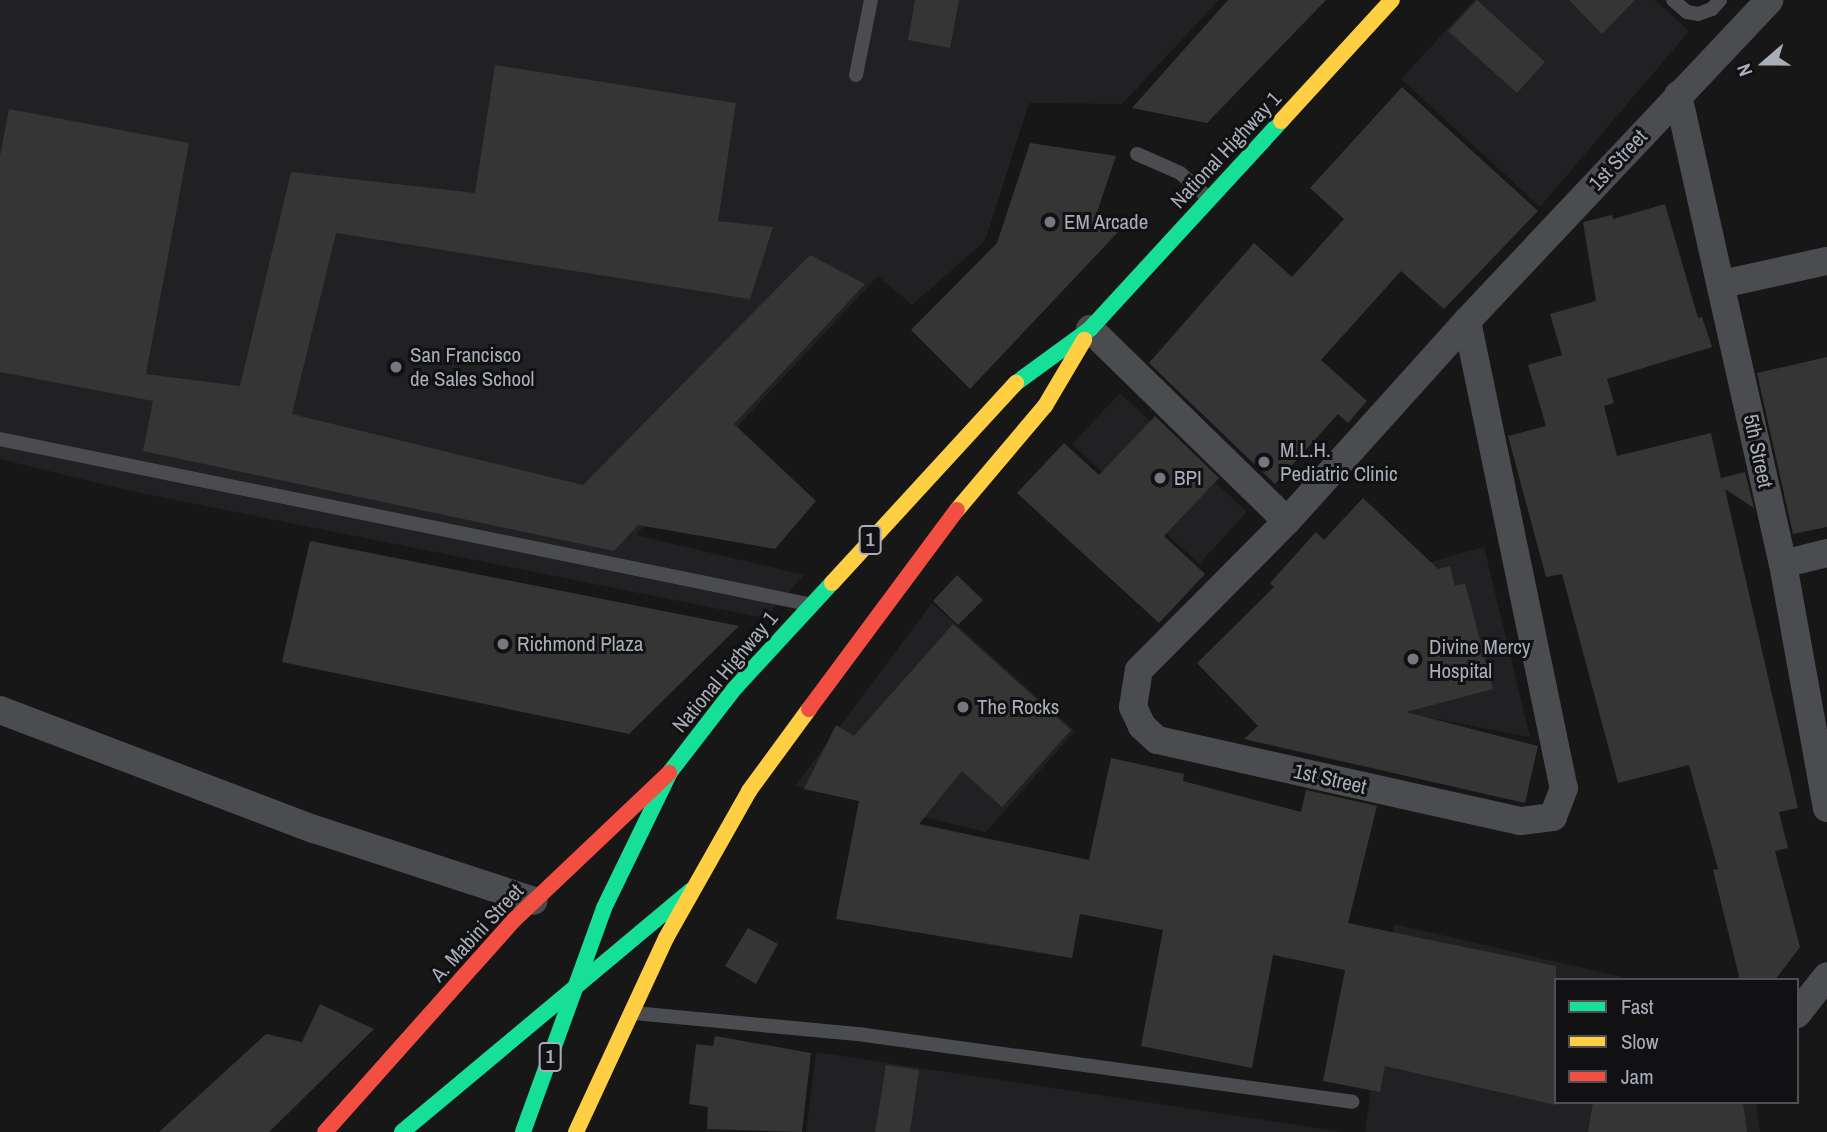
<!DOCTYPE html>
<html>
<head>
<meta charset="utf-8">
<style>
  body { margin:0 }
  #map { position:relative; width:1827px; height:1132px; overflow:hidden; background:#171717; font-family:"Archivo Narrow",sans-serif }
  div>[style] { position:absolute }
  .built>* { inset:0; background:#212123 }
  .building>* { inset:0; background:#353536 }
  .lane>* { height:14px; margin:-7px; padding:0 7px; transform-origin:7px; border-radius:7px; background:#4b4c50 }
  .street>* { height:28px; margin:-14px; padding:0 14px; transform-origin:14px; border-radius:14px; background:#4b4c50 }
  .fast>* { height:16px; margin:-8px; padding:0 8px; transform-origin:8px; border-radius:8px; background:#16e098 }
  .slow>* { height:16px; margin:-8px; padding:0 8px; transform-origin:8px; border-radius:8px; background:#ffcf43 }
  .jam>* { height:16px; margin:-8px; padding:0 8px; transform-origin:8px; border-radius:8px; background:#f24e42 }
  .dots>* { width:19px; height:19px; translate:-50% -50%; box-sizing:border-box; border:4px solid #111113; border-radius:50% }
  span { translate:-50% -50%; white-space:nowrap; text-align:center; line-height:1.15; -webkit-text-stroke:6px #111113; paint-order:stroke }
  .shield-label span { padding:2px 5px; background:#111113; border:2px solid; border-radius:5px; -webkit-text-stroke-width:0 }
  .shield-label { font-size:19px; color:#a8adb8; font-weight:700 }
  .street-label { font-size:21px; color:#a8adb8 }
  .poi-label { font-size:21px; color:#a8adb8 }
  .left { translate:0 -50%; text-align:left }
  .legend { position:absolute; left:1554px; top:978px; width:245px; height:126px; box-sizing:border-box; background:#111113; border:2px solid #4d4f55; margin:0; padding:9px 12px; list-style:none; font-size:21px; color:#a8adb8 }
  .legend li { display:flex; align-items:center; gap:14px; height:35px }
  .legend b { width:35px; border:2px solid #4d4f55 }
  .north { position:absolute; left:1729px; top:28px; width:70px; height:70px; -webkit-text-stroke:5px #111113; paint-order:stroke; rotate:250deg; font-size:19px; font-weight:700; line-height:28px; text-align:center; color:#a8adb8 }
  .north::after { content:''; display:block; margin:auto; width:24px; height:32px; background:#a8adb8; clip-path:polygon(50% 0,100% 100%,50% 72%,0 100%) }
</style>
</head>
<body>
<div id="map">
  <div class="built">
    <div style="clip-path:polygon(0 0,1219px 0,1122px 104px,1029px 103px,985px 241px,912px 305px,878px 276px,636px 535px,804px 575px,764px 618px,126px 490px,0 459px)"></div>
    <div style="clip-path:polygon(1474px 0,1655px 0,1689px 31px,1540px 207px,1401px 79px)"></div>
    <div style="clip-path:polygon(1120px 393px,1247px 512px,1199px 564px,1072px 444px)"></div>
    <div style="clip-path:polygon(1484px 547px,1530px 737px,1343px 701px,1390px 573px)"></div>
    <div style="clip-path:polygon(932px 603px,1075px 731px,986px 832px,795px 786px)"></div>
    <div style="clip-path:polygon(1394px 924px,1635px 980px,1556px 980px,1556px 1102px,1756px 1102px,1760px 1132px,1365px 1132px)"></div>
    <div style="clip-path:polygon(816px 1052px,1343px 1132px,806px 1132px)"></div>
  </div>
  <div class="building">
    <div style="clip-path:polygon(915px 0,959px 0,950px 48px,908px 40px)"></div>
    <div style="clip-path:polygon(1228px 0,1326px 0,1207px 123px,1132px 108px)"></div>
    <div style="clip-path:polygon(1477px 0,1545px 62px,1517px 93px,1448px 31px)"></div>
    <div style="clip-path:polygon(1569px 0,1635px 0,1602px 34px)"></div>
    <div style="clip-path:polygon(495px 65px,736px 103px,718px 221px,773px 227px,750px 299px,336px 233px,292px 414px,583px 485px,810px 255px,865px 284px,734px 424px,816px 501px,775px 549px,638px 525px,614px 551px,143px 451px,153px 401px,0 372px,0 156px,9px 109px,189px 143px,146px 374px,240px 386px,291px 172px,475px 193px)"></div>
    <div style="clip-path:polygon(1402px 87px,1538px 211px,1444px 309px,1401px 271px,1321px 360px,1367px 401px,1348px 423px,1338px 414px,1275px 484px,1149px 363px,1254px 243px,1292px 277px,1344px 219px,1310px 188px)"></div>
    <div style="clip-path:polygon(1030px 143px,1116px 156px,1094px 221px,1118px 232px,970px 389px,911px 330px,997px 243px)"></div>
    <div style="clip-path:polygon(1665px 204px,1698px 318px,1702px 317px,1712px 347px,1607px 379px,1614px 403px,1604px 406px,1617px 456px,1711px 433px,1721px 478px,1745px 472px,1754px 508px,1725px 489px,1798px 808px,1779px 812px,1788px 848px,1775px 851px,1800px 947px,1775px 980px,1740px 980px,1713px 870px,1718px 869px,1689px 765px,1618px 783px,1562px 574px,1546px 577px,1508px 436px,1546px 426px,1528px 365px,1562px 355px,1550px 314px,1596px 301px,1583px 222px,1612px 215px,1613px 219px)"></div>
    <div style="clip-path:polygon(1827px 357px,1827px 527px,1793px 534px,1757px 373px)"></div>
    <div style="clip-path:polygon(1155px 416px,1219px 478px,1164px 536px,1205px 574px,1159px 623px,1017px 493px,1064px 443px,1099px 475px)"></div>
    <div style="clip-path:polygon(1363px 498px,1438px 569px,1450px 566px,1455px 586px,1465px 583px,1493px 689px,1406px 712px,1538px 746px,1525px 803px,1244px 739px,1258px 726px,1197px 663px,1274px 587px,1270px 583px,1316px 532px,1324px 540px)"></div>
    <div style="clip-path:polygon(310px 541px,739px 626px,629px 734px,282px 662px)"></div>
    <div style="clip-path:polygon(957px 575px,983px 600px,958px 625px,933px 601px)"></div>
    <div style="clip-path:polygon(953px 624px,1071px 730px,1002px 807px,962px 771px,919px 824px,1089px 860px,1111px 758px,1184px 774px,1183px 781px,1301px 812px,1306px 790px,1377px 806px,1348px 923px,1556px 966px,1556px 1105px,1385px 1066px,1380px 1092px,1323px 1081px,1345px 970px,1273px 955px,1252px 1068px,1141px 1046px,1163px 930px,1080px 914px,1072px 958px,836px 919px,859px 801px,804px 789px,836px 725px,854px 736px)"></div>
    <div style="clip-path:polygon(748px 928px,778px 944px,756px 984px,725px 966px)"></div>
    <div style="clip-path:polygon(320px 1004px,374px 1029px,269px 1132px,159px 1132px,266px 1034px,302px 1042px)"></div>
    <div style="clip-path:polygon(715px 1036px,811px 1053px,802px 1132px,707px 1129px,708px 1107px,689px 1104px,696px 1044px,713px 1046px)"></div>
    <div style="clip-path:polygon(886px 1065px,919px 1070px,910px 1132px,875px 1132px)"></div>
    <div style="clip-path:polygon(1593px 1102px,1743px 1102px,1747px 1132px,1588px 1132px)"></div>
  </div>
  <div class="lane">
    <div style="left:1673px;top:0;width:18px;rotate:41deg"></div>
    <div style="left:1687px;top:12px;width:11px;rotate:10deg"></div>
    <div style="left:1698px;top:14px;width:15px;rotate:-20deg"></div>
    <div style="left:1712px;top:9px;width:12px;rotate:-48deg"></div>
    <div style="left:856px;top:75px;width:76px;rotate:-78.7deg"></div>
    <div style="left:1137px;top:154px;width:47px;rotate:23.8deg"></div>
    <div style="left:1180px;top:173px;width:38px;rotate:41deg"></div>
    <div style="left:0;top:439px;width:825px;rotate:11.54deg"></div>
    <div style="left:634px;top:1013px;width:232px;rotate:5.4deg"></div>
    <div style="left:865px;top:1035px;width:492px;rotate:7.8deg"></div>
  </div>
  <div class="street">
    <div style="left:1678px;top:95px;width:481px;rotate:77.4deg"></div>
    <div style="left:1783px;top:564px;width:248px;rotate:79.8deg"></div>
    <div style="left:1722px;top:284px;width:107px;rotate:-12.4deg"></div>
    <div style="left:1467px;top:321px;width:477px;rotate:78.3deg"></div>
    <div style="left:1564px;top:788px;width:31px;rotate:111deg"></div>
    <div style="left:1553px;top:817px;width:33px;rotate:173deg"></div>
    <div style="left:1520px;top:821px;width:372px;rotate:-167.4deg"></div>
    <div style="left:1157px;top:740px;width:21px;rotate:-137deg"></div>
    <div style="left:1142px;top:726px;width:21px;rotate:-115deg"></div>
    <div style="left:1133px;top:707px;width:37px;rotate:-81deg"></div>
    <div style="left:1139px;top:670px;width:210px;rotate:-45.2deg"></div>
    <div style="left:1287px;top:521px;width:269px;rotate:-48deg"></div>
    <div style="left:1467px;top:321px;width:441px;rotate:-46.7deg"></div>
    <div style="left:1090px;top:329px;width:275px;rotate:44.3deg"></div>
    <div style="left:1783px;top:564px;width:45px;rotate:-14deg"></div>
    <div style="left:0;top:710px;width:336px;rotate:20.8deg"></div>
    <div style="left:314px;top:829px;width:231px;rotate:18.1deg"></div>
    <div style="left:1797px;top:1014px;width:48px;rotate:-51.7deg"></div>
  </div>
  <div class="fast">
    <div style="left:1016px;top:383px;width:92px;rotate:-36.1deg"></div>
    <div style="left:1090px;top:329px;width:282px;rotate:-47.4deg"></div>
    <div style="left:402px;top:1132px;width:377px;rotate:-39.9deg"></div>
    <div style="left:523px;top:1132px;width:238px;rotate:-70.1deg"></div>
    <div style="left:604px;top:908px;width:151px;rotate:-64.1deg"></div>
    <div style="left:670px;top:772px;width:106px;rotate:-52.3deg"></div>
    <div style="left:735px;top:688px;width:143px;rotate:-47.3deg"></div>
  </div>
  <div class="slow">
    <div style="left:1281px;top:121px;width:164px;rotate:-47.5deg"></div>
    <div style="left:957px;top:510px;width:136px;rotate:-49.8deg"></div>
    <div style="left:1045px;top:406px;width:77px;rotate:-59.4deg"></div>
    <div style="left:832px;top:583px;width:272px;rotate:-47.4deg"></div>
    <div style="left:576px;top:1132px;width:214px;rotate:-65.1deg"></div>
    <div style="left:666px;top:938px;width:169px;rotate:-60.5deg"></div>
    <div style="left:749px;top:791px;width:102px;rotate:-53.8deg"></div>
  </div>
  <div class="jam">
    <div style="left:809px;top:709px;width:248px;rotate:-53.4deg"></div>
    <div style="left:325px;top:1132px;width:284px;rotate:-48.3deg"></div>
    <div style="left:514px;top:920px;width:214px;rotate:-43.5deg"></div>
  </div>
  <div class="dots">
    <div style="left:1050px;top:222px;background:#757880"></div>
    <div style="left:396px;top:367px;background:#757880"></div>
    <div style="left:1264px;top:462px;background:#757880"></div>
    <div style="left:1160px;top:478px;background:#757880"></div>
    <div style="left:503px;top:644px;background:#757880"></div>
    <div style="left:1413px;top:659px;background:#757880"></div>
    <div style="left:963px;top:707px;background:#757880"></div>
  </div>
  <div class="shield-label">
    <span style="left:870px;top:540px">1</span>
    <span style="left:550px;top:1057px">1</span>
  </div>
  <div class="street-label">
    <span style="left:1226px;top:150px;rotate:-47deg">National Highway 1</span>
    <span style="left:1618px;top:160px;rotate:-47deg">1st Street</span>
    <span style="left:1758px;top:451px;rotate:78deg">5th Street</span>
    <span style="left:725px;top:672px;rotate:-50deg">National Highway 1</span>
    <span style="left:1330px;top:779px;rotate:13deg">1st Street</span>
    <span style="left:477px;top:933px;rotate:-47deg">A. Mabini Street</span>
  </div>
  <div class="poi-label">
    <span class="left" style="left:1064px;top:222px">EM Arcade</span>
    <span class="left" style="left:410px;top:367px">San Francisco<br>de Sales School</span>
    <span class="left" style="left:1280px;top:462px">M.L.H.<br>Pediatric Clinic</span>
    <span class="left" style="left:1174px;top:478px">BPI</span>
    <span class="left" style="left:517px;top:644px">Richmond Plaza</span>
    <span class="left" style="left:1429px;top:659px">Divine Mercy<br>Hospital</span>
    <span class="left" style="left:977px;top:707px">The Rocks</span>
  </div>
  <ul class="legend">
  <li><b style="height:9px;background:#16e098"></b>Fast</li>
  <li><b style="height:9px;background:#ffcf43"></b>Slow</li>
  <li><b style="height:9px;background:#f24e42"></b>Jam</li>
  </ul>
  <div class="north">N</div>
</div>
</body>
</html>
